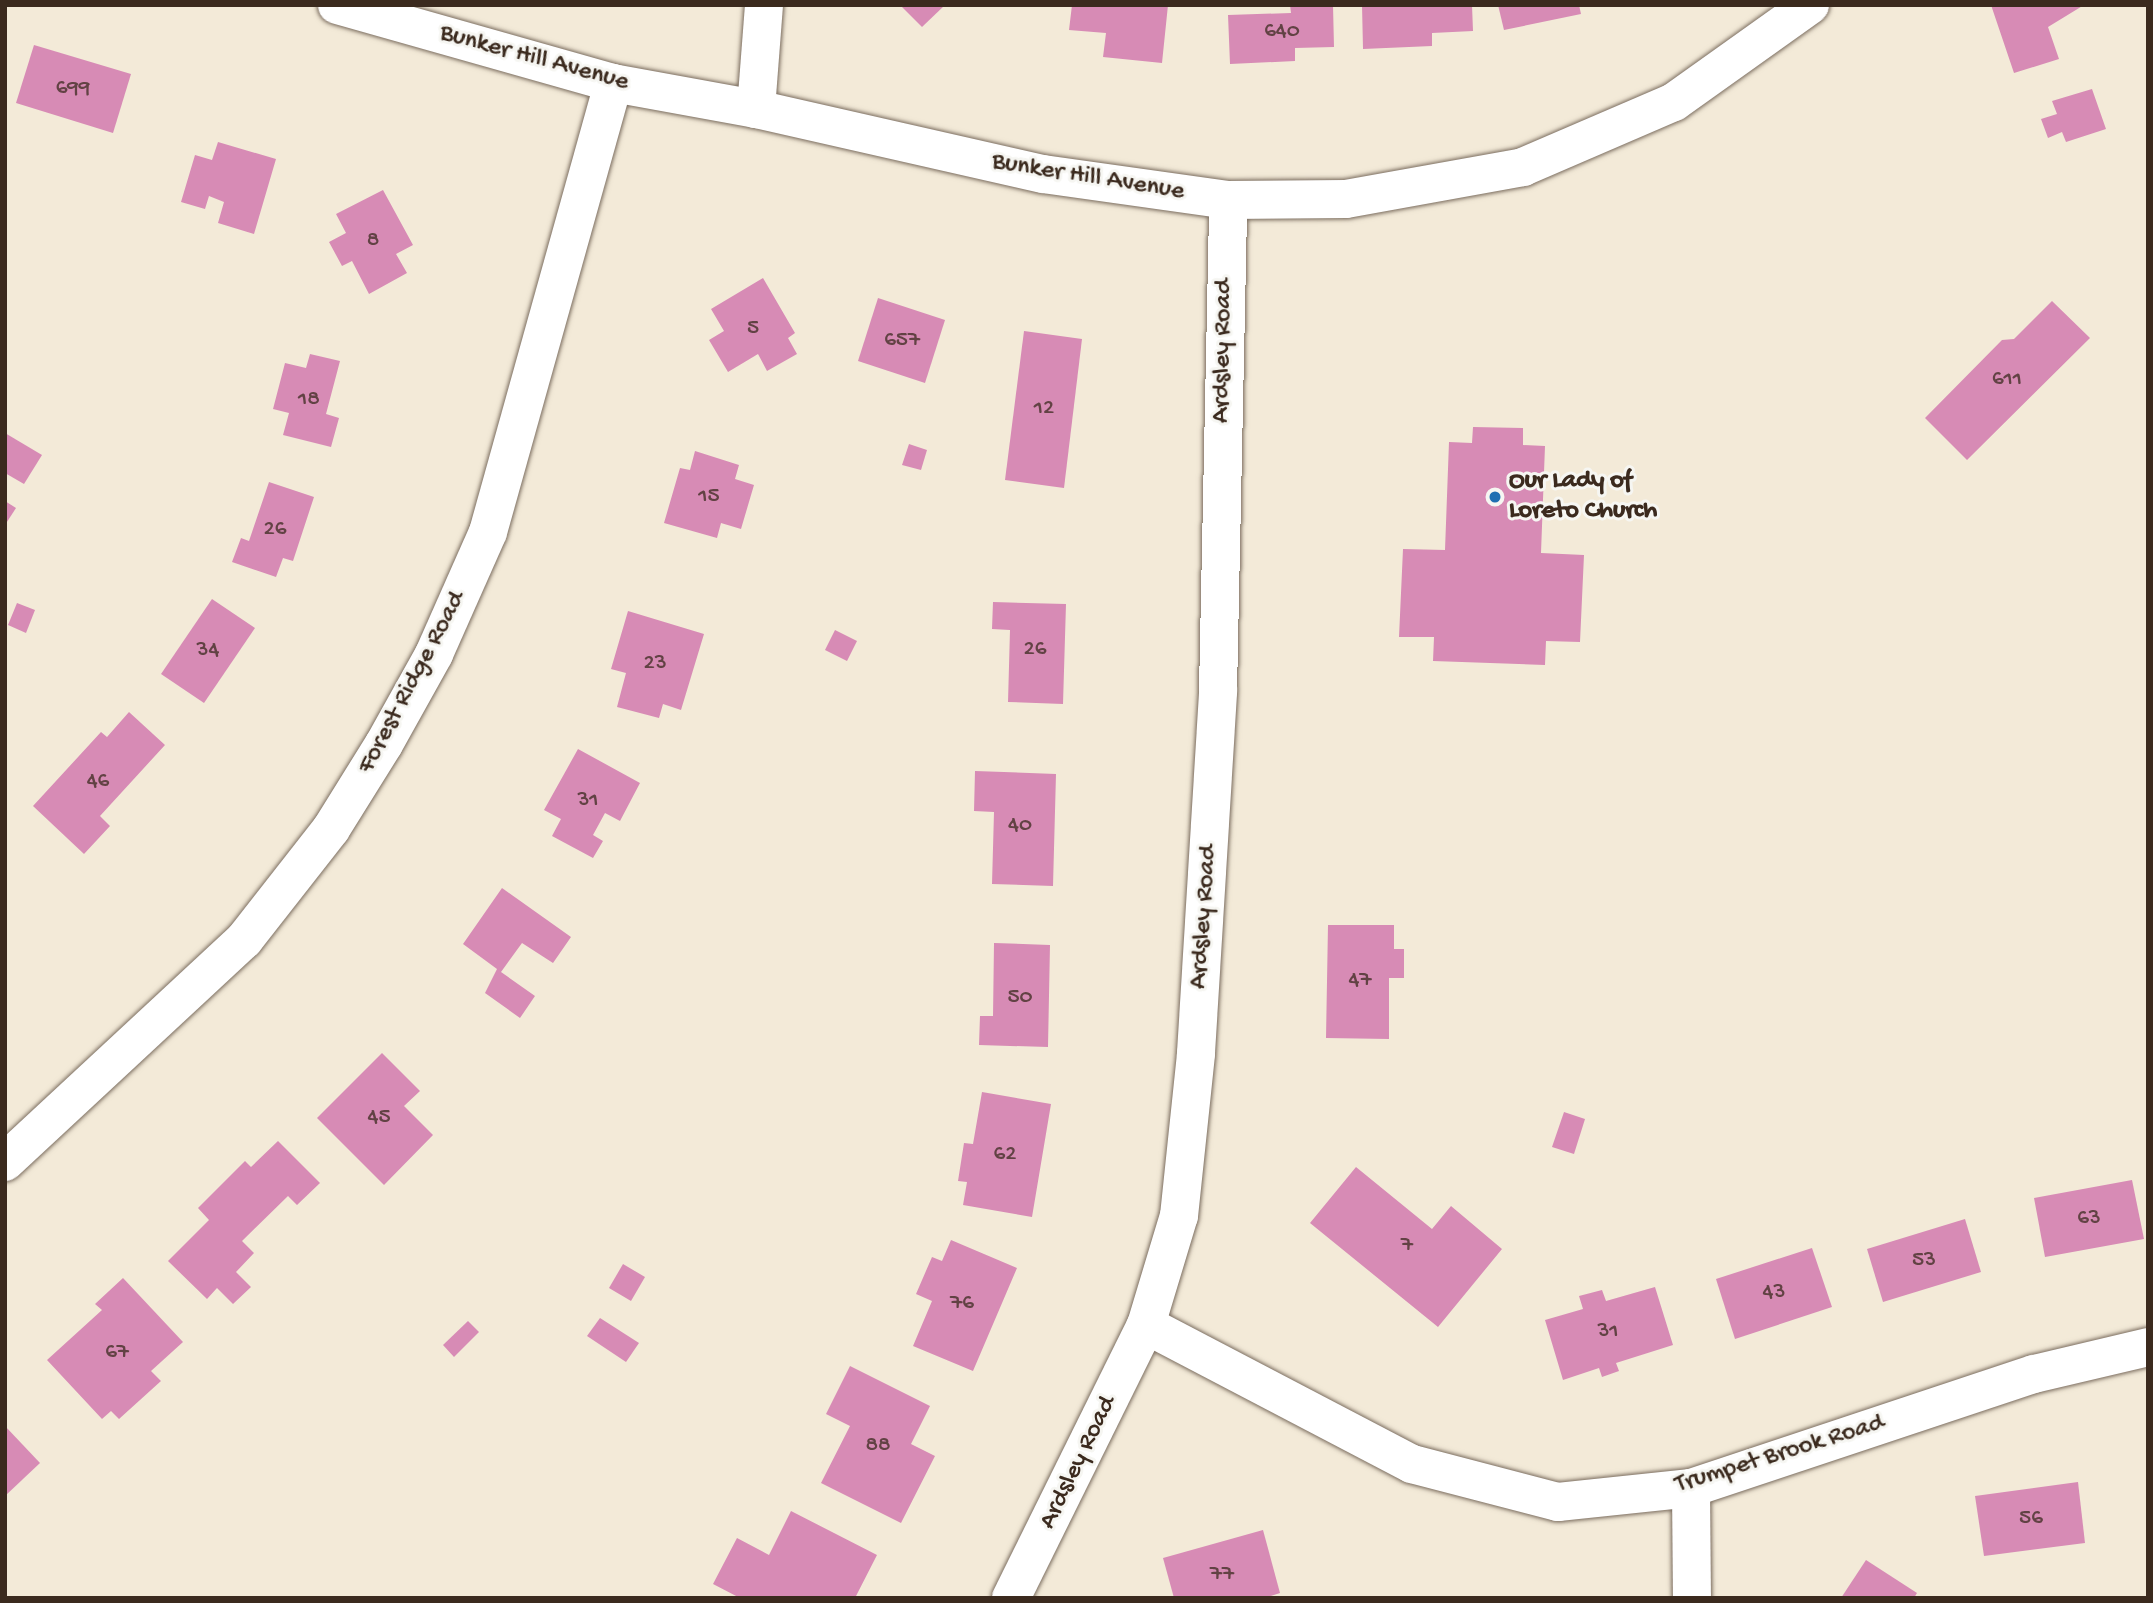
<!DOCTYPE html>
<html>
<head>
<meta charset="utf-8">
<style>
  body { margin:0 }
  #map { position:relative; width:2153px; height:1603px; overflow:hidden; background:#f3ead8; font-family:"Gochi Hand",sans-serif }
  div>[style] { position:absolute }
  .building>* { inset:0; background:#d78bb5 }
  .roads { filter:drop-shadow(0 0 2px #7b6d5f) drop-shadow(0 0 2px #7b6d5f) }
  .minor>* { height:38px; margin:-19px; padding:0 19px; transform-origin:19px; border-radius:19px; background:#fff }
  .major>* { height:38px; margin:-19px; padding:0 19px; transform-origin:19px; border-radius:19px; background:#fff }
  .dots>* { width:19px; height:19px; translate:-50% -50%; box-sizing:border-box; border:4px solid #f6f6f2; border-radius:50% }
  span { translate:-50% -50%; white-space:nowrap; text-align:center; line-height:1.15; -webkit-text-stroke:6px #f6f6f2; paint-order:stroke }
  .number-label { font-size:23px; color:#624244 }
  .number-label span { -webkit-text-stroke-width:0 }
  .street-label { font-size:26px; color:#3b2a1e }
  .poi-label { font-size:26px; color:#3b2a1e; font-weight:700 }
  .left { translate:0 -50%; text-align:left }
  .frame { position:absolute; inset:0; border:7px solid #3b2a1e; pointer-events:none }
</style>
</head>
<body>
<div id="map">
  <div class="building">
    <div style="clip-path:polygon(900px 5px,945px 5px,922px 27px)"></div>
    <div style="clip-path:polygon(1072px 5px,1168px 5px,1162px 63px,1103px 57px,1106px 33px,1069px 30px)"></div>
    <div style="clip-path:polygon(1290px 5px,1333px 5px,1334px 47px,1295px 48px,1295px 61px,1230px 64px,1228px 15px,1291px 13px)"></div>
    <div style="clip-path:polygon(1362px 5px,1472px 5px,1473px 31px,1432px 33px,1432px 46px,1363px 49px)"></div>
    <div style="clip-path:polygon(1498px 5px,1579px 5px,1581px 14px,1504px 30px)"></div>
    <div style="clip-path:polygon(1991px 5px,2084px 5px,2048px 27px,2059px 59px,2014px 73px)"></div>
    <div style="clip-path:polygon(34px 45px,131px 74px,113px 133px,16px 103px)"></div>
    <div style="clip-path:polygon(2092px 89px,2106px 129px,2066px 142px,2062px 132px,2048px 138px,2041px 119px,2057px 114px,2052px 101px)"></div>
    <div style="clip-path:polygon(218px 142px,276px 159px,254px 234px,218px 223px,224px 202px,209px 196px,205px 209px,181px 202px,195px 155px,212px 160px)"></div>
    <div style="clip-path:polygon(383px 190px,413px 245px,396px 254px,407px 273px,369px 294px,352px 261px,342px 266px,329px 242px,346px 233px,336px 214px)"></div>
    <div style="clip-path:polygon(763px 278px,795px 333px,788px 338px,797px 354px,767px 371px,758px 354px,728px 372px,709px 340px,724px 331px,711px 309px)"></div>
    <div style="clip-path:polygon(878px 298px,945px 320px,925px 383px,858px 361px)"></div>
    <div style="clip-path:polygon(2052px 301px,2090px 338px,1967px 460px,1925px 418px,2002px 340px,2014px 339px)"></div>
    <div style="clip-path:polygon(1024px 331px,1082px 339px,1064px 488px,1005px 480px)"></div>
    <div style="clip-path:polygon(310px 354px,340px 361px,326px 414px,339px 418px,331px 447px,283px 435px,289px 413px,273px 409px,285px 363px,306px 368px)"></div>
    <div style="clip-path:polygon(1473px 427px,1523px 428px,1523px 445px,1545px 446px,1541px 553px,1584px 555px,1580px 642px,1546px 641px,1545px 665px,1433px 661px,1434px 637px,1399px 637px,1403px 549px,1445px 550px,1449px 442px,1472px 443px)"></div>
    <div style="clip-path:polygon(5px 433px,42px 455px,24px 484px,5px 473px)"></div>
    <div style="clip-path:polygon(909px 444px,927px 450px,921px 470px,902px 465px)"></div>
    <div style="clip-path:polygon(695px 451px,739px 465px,735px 479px,754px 485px,741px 529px,721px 523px,717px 538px,664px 523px,680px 468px,690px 470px)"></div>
    <div style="clip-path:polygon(269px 482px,314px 497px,293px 561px,283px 558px,276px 577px,232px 562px,241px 538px,249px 541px)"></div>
    <div style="clip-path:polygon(5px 501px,16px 508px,5px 525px)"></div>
    <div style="clip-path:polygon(212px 599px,255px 628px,204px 703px,161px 674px)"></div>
    <div style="clip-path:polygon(993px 602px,1066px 604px,1063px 704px,1008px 702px,1010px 630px,992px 629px)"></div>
    <div style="clip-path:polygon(17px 603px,35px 610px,26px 633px,8px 625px)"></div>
    <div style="clip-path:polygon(628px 611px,704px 634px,681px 710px,663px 704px,659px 718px,617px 707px,626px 673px,611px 669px)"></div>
    <div style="clip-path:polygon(835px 630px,857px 641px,847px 661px,825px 650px)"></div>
    <div style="clip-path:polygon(129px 712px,165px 745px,100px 816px,110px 826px,84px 854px,33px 806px,101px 732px,107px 737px)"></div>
    <div style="clip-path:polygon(578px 749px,640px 783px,620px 821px,605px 813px,593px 835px,603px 841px,593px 858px,552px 836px,561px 819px,544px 810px)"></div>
    <div style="clip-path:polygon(975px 771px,1056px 774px,1053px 886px,992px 884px,994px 812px,974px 811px)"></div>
    <div style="clip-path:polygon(502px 888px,571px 937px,553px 963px,522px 943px,501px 972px,535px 996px,520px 1018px,485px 993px,497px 969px,463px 944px)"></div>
    <div style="clip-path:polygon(1328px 925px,1394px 925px,1394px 949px,1404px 949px,1404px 978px,1389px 978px,1389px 1039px,1326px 1038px)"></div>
    <div style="clip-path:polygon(994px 943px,1050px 945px,1048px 1047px,979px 1045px,980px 1016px,993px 1016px)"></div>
    <div style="clip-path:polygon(382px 1053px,420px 1091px,404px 1106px,433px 1135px,384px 1185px,317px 1118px)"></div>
    <div style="clip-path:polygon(982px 1092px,1051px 1104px,1032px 1217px,963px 1205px,967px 1182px,958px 1181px,964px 1143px,973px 1144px)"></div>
    <div style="clip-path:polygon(1564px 1112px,1585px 1119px,1574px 1154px,1552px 1147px)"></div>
    <div style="clip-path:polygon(278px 1141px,320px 1183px,297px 1205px,288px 1196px,242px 1241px,254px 1253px,236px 1272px,251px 1287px,233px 1304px,217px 1288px,207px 1299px,168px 1261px,209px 1220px,198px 1208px,245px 1161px,251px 1167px)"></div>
    <div style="clip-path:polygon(1356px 1167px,1432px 1229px,1451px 1206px,1502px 1249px,1438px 1327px,1310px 1223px)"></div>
    <div style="clip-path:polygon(2132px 1180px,2144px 1239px,2045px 1257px,2034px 1198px)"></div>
    <div style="clip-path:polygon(1965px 1219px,1981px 1272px,1883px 1302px,1867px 1249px)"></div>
    <div style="clip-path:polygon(951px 1240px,1017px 1268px,973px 1371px,913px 1346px,932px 1301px,916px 1294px,932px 1257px,942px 1261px)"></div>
    <div style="clip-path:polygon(1812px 1248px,1832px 1307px,1735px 1339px,1716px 1279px)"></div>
    <div style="clip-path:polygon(623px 1264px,645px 1277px,631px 1301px,609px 1288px)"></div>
    <div style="clip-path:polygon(123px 1278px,183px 1342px,151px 1371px,161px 1381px,119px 1419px,111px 1411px,102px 1419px,47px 1360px,102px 1310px,95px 1304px)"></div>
    <div style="clip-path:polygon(1655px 1287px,1673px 1345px,1616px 1363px,1619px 1371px,1602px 1377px,1599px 1368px,1563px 1380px,1545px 1320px,1583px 1309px,1579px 1296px,1602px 1290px,1606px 1301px)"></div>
    <div style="clip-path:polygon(600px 1318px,639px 1343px,626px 1362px,587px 1336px)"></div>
    <div style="clip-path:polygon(468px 1321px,479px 1332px,454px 1357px,443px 1345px)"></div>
    <div style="clip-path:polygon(850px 1366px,930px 1406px,911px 1444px,935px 1456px,901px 1523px,821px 1483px,850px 1426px,826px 1414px)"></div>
    <div style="clip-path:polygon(5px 1426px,40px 1463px,5px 1496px)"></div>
    <div style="clip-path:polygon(2078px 1482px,2085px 1543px,1984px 1556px,1975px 1496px)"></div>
    <div style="clip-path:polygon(791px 1511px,877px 1555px,855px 1598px,740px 1598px,713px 1584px,737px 1538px,769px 1555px)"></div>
    <div style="clip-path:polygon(1263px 1530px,1280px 1593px,1264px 1598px,1174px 1598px,1163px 1558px)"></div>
    <div style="clip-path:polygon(1866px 1560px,1917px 1593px,1914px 1598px,1841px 1598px)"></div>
  </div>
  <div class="roads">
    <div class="minor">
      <div style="left:756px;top:109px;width:104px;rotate:-85.6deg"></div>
      <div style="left:5px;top:1162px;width:326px;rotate:-42.9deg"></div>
      <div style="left:244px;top:940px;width:141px;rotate:-51.9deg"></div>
      <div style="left:331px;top:829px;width:100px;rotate:-58.1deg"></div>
      <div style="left:384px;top:744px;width:103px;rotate:-60.9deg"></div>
      <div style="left:434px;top:654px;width:133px;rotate:-66.1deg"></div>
      <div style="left:488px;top:532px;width:466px;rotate:-74.4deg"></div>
      <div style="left:1146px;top:1325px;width:300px;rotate:27.6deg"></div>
      <div style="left:1412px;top:1464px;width:151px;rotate:14.6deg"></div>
      <div style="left:1558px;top:1502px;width:134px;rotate:-6deg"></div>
      <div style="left:1691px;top:1488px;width:361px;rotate:-18.4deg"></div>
      <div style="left:2034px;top:1374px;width:117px;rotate:-13.3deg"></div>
      <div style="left:1691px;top:1488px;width:110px;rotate:89.5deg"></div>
      <div style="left:1011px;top:1598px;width:305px;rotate:-63.7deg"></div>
      <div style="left:1146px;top:1325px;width:114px;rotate:-73.2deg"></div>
      <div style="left:1179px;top:1216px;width:164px;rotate:-84deg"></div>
      <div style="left:1196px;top:1053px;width:363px;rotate:-86.5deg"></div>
      <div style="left:1218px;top:691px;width:491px;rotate:-88.8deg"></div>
    </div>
    <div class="major">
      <div style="left:337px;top:5px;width:287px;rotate:15.8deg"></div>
      <div style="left:613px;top:83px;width:145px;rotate:10.3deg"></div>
      <div style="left:756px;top:109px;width:294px;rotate:12.8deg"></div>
      <div style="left:1043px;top:174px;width:187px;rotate:8deg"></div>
      <div style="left:1228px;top:200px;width:118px;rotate:-0.5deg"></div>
      <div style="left:1346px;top:199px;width:180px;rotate:-10.2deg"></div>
      <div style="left:1523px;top:167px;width:164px;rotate:-23.3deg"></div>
      <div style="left:1674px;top:102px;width:167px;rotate:-35.5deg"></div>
    </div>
  </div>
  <div class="dots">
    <div style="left:1495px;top:497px;background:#1f6fb2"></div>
  </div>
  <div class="number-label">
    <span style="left:1282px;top:32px">640</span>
    <span style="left:73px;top:89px">699</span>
    <span style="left:373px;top:241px">8</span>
    <span style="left:753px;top:329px">5</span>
    <span style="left:902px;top:341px">657</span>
    <span style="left:2007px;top:380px">611</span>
    <span style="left:309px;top:400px">18</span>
    <span style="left:1044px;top:409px">12</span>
    <span style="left:709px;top:497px">15</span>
    <span style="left:275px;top:530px">26</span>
    <span style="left:1035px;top:650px">26</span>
    <span style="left:208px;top:651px">34</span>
    <span style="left:655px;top:664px">23</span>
    <span style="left:98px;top:782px">46</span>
    <span style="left:588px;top:801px">31</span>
    <span style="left:1020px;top:826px">40</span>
    <span style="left:1360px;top:981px">47</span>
    <span style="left:1020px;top:998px">50</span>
    <span style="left:379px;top:1118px">45</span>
    <span style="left:1005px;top:1155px">62</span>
    <span style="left:2089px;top:1219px">63</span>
    <span style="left:1407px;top:1246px">7</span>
    <span style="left:1924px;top:1261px">53</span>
    <span style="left:1774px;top:1293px">43</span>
    <span style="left:962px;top:1304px">76</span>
    <span style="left:1608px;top:1332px">31</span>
    <span style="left:117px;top:1353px">67</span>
    <span style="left:878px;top:1446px">88</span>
    <span style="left:2031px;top:1519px">56</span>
    <span style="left:1222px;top:1575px">77</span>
  </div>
  <div class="street-label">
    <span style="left:534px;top:59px;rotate:15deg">Bunker Hill Avenue</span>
    <span style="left:1088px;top:178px;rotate:9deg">Bunker Hill Avenue</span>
    <span style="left:1224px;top:351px;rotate:-89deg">Ardsley Road</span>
    <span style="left:413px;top:683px;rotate:-62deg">Forest Ridge Road</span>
    <span style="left:1205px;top:917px;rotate:-86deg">Ardsley Road</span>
    <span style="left:1780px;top:1455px;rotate:-17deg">Trumpet Brook Road</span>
    <span style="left:1079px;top:1463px;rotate:-64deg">Ardsley Road</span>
  </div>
  <div class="poi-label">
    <span class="left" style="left:1509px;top:497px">Our Lady of<br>Loreto Church</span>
  </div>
  <div class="frame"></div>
</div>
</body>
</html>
